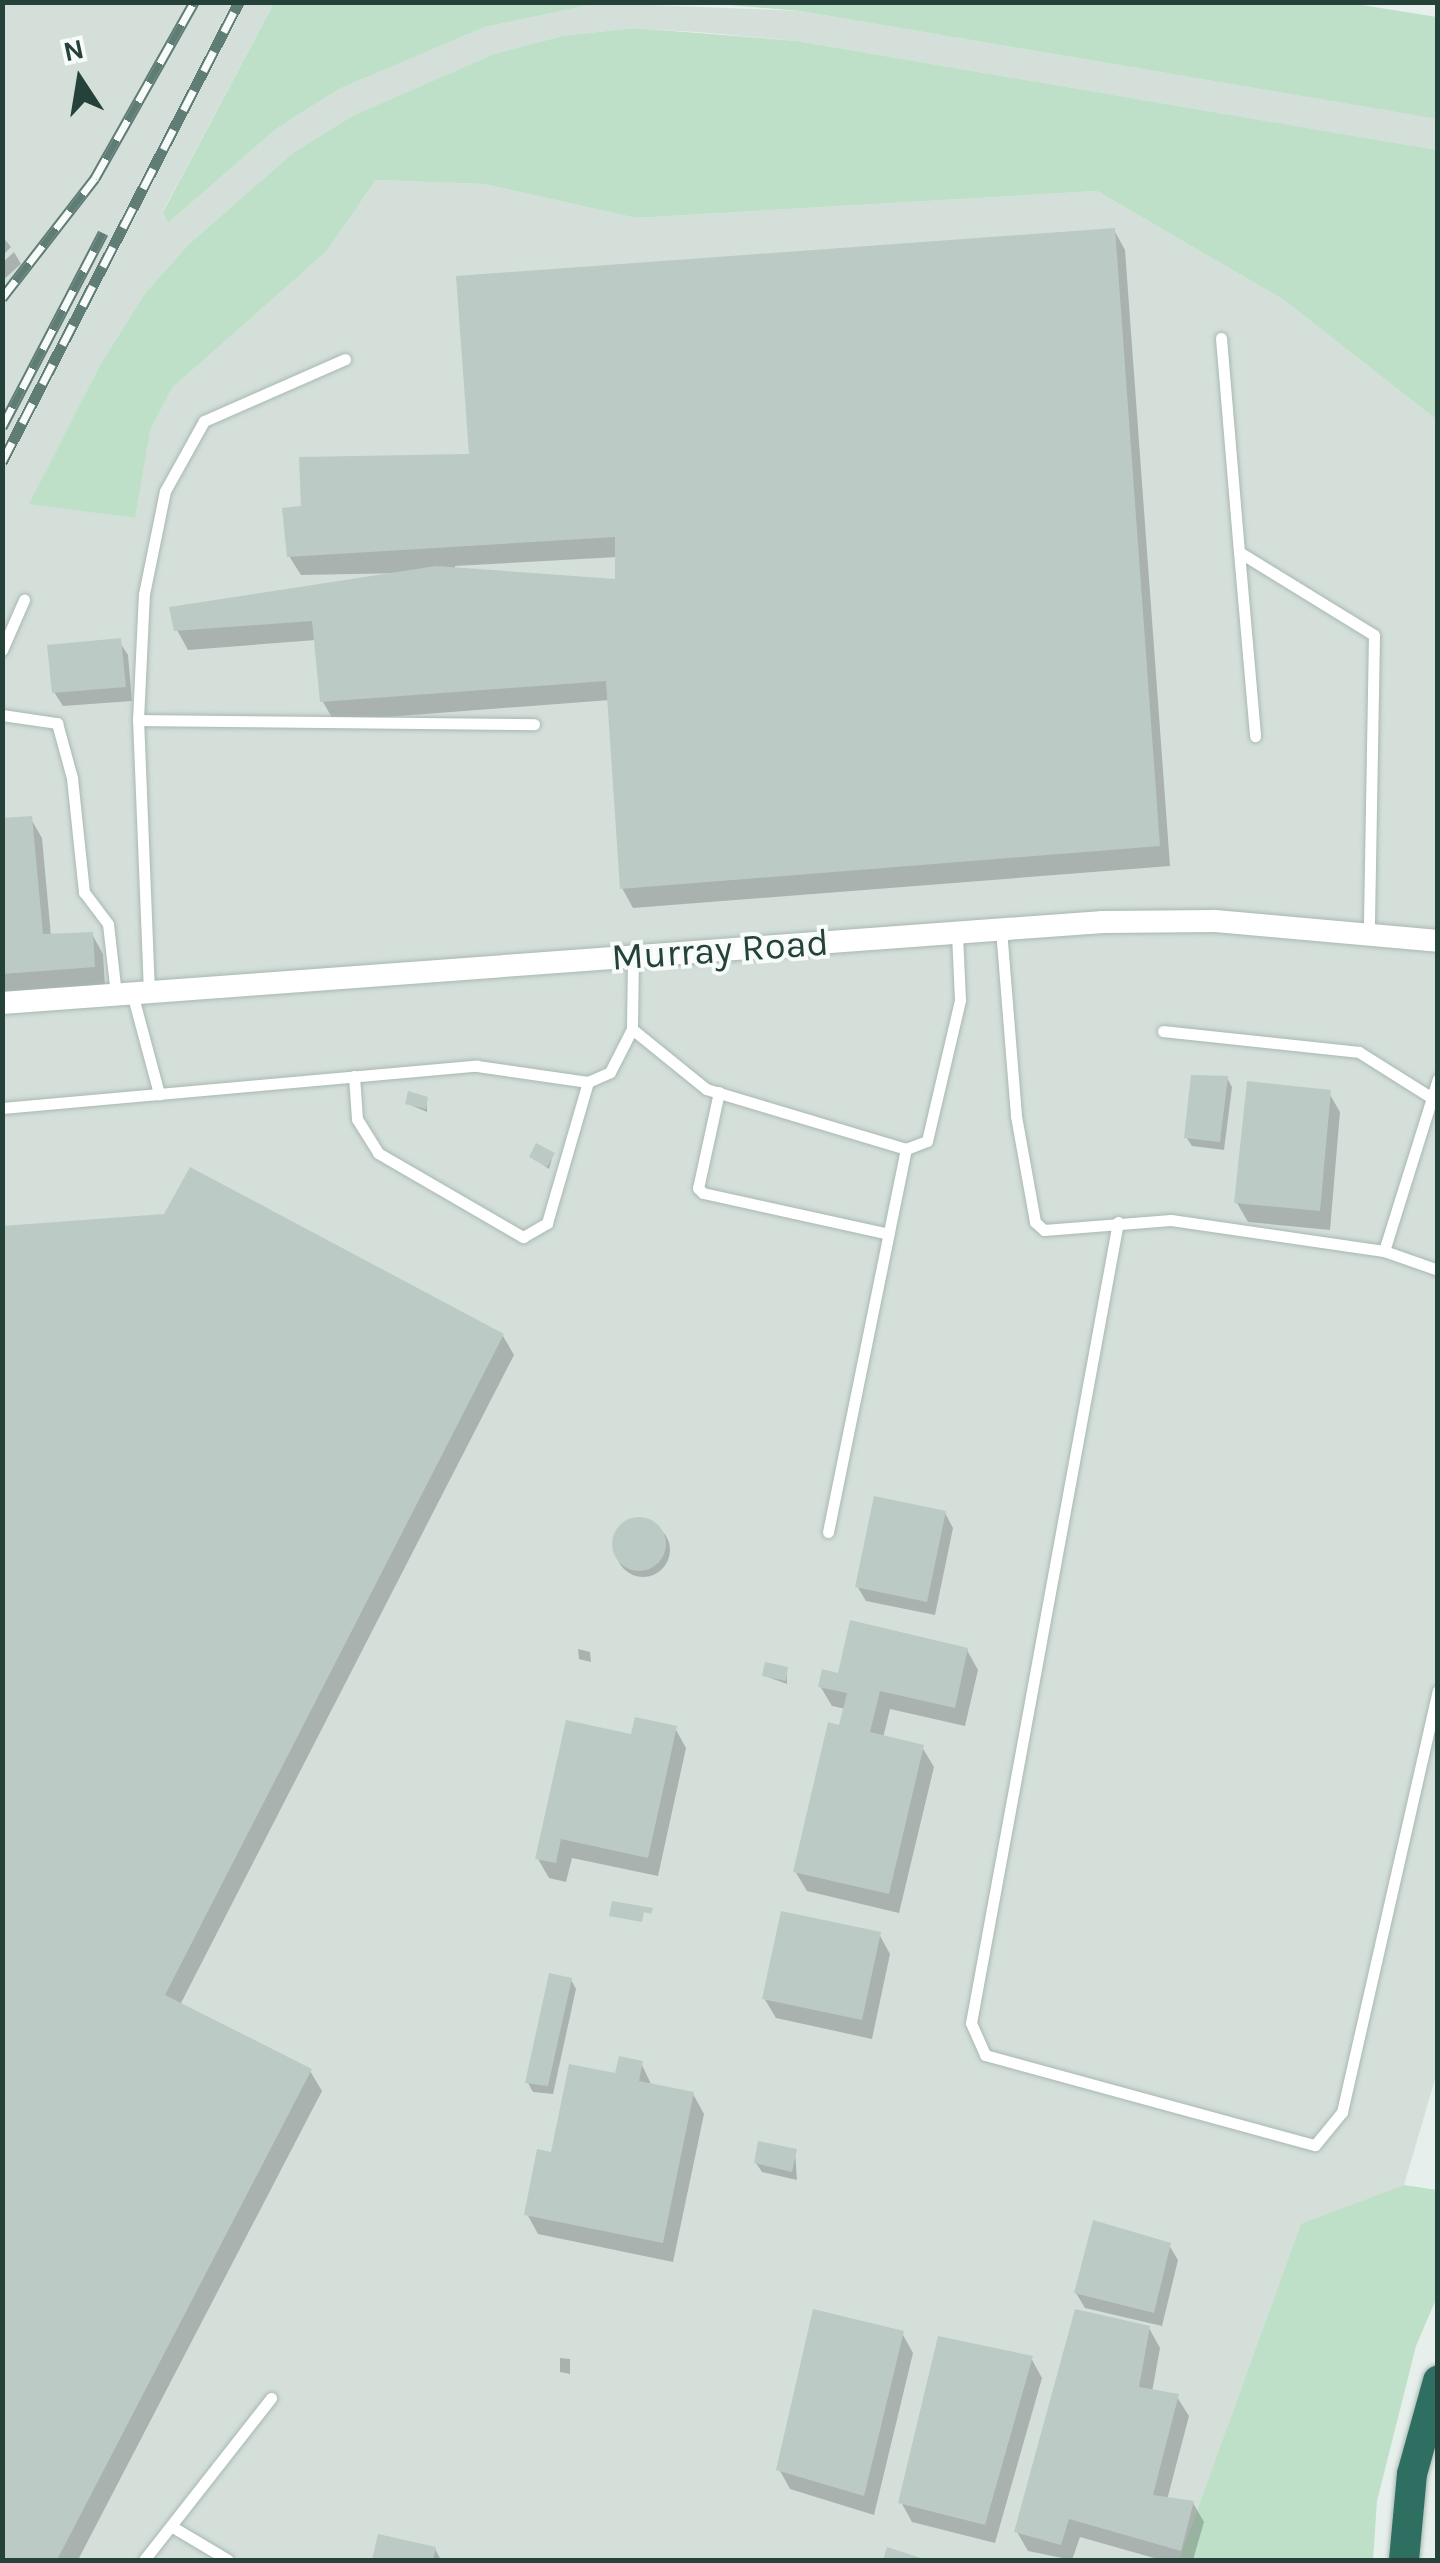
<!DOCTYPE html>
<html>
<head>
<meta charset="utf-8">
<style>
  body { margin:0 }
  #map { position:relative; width:1440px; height:2563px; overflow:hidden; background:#e6efeb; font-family:Karla,sans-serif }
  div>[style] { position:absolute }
  .built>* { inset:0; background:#d4dfda }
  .green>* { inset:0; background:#bfe0c8 }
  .shadow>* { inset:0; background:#0003 }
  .round { border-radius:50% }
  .building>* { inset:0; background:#bbcac4 }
  .roads { filter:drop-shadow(0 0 2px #a8b8b2) drop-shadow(0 0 2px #a8b8b2) }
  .service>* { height:11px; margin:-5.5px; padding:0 5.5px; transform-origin:5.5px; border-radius:5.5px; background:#fff }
  .minor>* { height:22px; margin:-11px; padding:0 11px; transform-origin:11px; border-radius:11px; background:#fff }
  .motorway>* { height:30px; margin:-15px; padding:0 15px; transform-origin:15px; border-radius:15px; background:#2f6f62 }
  .rail>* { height:11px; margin-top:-5.5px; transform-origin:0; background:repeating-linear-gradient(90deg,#f7fbf9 0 22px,#5f7d75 0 44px); box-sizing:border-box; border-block:2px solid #5f7d75 }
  span { translate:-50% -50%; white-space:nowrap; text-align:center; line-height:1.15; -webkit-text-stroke:8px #f7fbf9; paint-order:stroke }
  .street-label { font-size:38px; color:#24423a }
  .frame { position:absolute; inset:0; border:5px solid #24423a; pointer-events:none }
  .north { position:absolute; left:30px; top:30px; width:100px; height:100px; -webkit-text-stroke:8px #f7fbf9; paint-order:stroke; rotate:348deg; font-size:28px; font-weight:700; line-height:40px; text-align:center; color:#24423a }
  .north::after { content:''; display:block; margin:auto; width:35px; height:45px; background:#24423a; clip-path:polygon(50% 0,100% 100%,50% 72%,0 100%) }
</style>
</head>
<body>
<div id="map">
  <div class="built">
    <div style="clip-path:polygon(3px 3px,274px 3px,163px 211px,168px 223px,276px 129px,339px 89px,485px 27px,599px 3px,800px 11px,1437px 119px,1437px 150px,797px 41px,710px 33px,634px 28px,562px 36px,494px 54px,354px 115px,294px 152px,189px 244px,146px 292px,101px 363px,30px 503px,134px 518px,150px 431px,172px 388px,326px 252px,376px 180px,484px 184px,636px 218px,1097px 191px,1284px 300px,1437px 420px,1438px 2069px,1404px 2185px,1301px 2225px,1179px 2560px,3px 2560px)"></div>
  </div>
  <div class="green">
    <div style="clip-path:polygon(274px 3px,274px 2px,599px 3px,485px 27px,339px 89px,276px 129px,168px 223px,163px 212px)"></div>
    <div style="clip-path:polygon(705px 3px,1349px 3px,1437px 17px,1437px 119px,800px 11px)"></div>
    <div style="clip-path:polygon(634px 28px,797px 41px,1437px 150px,1437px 420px,1284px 300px,1097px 191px,636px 218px,484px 184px,376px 180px,326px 252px,172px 388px,150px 431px,135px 518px,29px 504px,101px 363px,146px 292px,189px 244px,294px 152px,354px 115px,494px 54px,562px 36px)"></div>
    <div style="clip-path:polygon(1404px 2185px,1437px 2190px,1437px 2297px,1416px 2346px,1377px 2501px,1373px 2560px,1179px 2560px,1301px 2224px)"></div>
  </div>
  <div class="shadow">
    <div style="clip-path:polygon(evenodd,1114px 230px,1125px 250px,1170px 866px,633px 908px,622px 888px,610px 700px,334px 721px,323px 702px,316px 640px,188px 650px,177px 630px,405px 573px,301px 575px,289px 556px,304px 509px,471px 457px,1114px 230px,617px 557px,618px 581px,455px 570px,455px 566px,617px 557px)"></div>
    <div style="clip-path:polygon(2px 236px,11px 247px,2px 256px)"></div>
    <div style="clip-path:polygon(14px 252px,21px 264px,2px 281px,2px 263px)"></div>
    <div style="clip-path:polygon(119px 641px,128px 655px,132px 701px,63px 706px,54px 692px)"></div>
    <div style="clip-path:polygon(31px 819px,42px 838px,51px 936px,92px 934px,103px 954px,105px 986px,2px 994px,2px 821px)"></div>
    <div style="clip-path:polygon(1227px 1078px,1232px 1087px,1224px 1150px,1192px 1146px,1186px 1137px)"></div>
    <div style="clip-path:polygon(1329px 1093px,1340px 1112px,1330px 1230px,1248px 1222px,1237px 1203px)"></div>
    <div style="clip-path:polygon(427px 1099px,427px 1112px,408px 1104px)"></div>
    <div style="clip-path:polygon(553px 1155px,549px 1169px,531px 1157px)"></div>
    <div style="clip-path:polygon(2px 1228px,503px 1336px,514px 1355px,180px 2005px,310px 2071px,322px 2091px,78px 2560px,2px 2560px)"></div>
    <div style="clip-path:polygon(945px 1513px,953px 1528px,935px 1615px,866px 1601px,857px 1586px)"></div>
    <div class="round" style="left:616px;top:1523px;width:54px;height:54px"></div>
    <div style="clip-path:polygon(578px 1649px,590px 1652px,591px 1662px,579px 1659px)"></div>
    <div style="clip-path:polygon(967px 1650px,978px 1670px,965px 1726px,890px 1709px,883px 1738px,922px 1747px,934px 1767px,899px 1913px,807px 1891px,795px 1871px,846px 1709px,832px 1706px,820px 1686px,839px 1676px)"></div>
    <div style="clip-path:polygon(787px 1669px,787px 1684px,765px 1676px)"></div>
    <div style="clip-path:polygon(675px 1728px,686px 1748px,658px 1876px,572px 1858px,566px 1882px,549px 1878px,538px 1859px)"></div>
    <div style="clip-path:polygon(879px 1934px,890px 1954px,872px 2039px,776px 2018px,764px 1998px)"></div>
    <div style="clip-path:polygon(571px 1980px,576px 1989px,553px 2094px,533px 2092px,528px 2083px)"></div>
    <div style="clip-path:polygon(641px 2063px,652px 2086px,693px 2094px,704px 2114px,673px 2262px,538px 2234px,527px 2214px,552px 2155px,617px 2076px)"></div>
    <div style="clip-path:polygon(795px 2151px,797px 2180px,762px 2172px,756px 2163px)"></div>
    <div style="clip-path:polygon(1169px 2245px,1178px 2260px,1162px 2326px,1085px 2308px,1076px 2293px)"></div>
    <div style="clip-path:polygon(1149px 2328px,1160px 2348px,1152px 2392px,1177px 2397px,1189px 2416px,1167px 2500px,1193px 2503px,1204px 2522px,1193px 2560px,1161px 2560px,1080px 2537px,1072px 2560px,1028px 2551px,1017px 2532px)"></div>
    <div style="clip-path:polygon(902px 2333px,913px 2353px,874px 2515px,790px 2489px,779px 2469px)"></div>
    <div style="clip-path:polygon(560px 2358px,570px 2359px,570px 2374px,560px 2372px)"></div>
    <div style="clip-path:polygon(1031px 2358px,1042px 2378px,995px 2543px,912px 2522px,901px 2502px)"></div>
    <div style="clip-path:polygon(380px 2537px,435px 2549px,441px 2560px,375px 2560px)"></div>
  </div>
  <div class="building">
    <div style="clip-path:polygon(1115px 228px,1160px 846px,620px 889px,606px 681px,320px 702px,312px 621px,174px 631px,169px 607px,436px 566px,615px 579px,615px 537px,287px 557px,282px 508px,301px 506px,299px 457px,469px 454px,456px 276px)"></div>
    <div style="clip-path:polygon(121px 638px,126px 687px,52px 693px,47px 645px)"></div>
    <div style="clip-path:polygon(32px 816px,43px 934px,93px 932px,95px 967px,2px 974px,2px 818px)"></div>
    <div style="clip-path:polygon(1191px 1075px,1228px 1076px,1220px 1142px,1184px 1138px)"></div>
    <div style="clip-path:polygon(1247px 1081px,1331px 1090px,1320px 1211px,1234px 1203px)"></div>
    <div style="clip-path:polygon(408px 1091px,428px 1097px,426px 1109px,405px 1104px)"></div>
    <div style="clip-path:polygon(536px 1143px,555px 1153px,547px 1167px,529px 1157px)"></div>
    <div style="clip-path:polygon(190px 1167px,504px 1334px,165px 1995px,312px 2069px,57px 2560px,2px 2560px,2px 1226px,164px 1214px)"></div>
    <div style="clip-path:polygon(874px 1496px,946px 1511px,927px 1602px,855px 1587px)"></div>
    <div class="round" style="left:612px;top:1517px;width:54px;height:54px"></div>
    <div style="clip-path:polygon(850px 1620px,968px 1648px,955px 1708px,880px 1691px,870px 1732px,924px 1745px,889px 1894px,793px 1872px,828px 1722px,839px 1725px,847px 1693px,818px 1687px,822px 1669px,838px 1673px)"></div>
    <div style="clip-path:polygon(765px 1662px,788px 1667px,786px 1681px,762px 1676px)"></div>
    <div style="clip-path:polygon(635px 1717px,677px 1726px,648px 1858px,561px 1839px,556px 1863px,535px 1859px,566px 1720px,631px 1734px)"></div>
    <div style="clip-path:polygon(612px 1901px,653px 1908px,651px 1914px,644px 1912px,642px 1922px,609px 1916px)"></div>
    <div style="clip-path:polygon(781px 1911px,881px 1932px,862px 2020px,762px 1999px)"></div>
    <div style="clip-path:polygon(549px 1973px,572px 1978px,548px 2086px,525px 2083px)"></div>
    <div style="clip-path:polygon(619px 2056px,643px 2061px,639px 2081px,694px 2092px,663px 2243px,524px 2215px,537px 2149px,551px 2152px,569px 2064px,615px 2073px)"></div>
    <div style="clip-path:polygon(758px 2141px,797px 2149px,792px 2172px,754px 2163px)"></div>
    <div style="clip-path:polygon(1093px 2220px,1171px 2243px,1154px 2313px,1074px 2293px)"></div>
    <div style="clip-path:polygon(813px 2309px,904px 2331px,864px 2496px,776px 2470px)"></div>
    <div style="clip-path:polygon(1075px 2309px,1150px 2326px,1139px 2387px,1179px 2394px,1153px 2495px,1194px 2501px,1181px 2551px,1069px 2519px,1061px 2545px,1014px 2532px)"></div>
    <div style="clip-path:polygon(938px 2336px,1033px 2356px,985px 2525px,898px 2503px)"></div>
    <div style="clip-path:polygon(378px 2534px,436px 2547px,433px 2560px,372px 2560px)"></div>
    <div style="clip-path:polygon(887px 2547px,927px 2560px,883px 2560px)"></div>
  </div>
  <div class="roads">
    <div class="service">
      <div style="left:1221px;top:338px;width:215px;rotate:85.2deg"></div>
      <div style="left:1239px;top:552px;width:158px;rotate:31.6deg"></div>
      <div style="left:1374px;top:635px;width:297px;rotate:91deg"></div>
      <div style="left:1239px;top:552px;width:185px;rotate:85deg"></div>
      <div style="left:2px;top:650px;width:55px;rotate:-66.3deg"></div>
      <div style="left:2px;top:715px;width:56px;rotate:8.3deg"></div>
      <div style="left:57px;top:723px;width:57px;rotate:74.7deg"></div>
      <div style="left:72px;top:778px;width:115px;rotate:84deg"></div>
      <div style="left:84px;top:892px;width:40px;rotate:53deg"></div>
      <div style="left:108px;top:924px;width:70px;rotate:83.5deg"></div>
      <div style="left:138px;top:720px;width:126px;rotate:-87.3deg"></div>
      <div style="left:144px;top:594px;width:105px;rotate:-78.5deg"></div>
      <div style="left:165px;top:491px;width:80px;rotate:-60.9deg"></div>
      <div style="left:204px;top:421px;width:154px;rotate:-23.7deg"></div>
      <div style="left:1001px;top:929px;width:188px;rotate:85.4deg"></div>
      <div style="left:1016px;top:1116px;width:108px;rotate:79.8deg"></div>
      <div style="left:1035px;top:1222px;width:12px;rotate:42deg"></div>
      <div style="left:1044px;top:1230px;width:127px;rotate:-4.5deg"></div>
      <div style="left:1171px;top:1220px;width:215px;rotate:8.3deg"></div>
      <div style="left:1384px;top:1251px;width:180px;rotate:-72.6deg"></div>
      <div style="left:633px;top:957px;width:72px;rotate:90.8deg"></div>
      <div style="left:632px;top:1029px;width:95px;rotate:39deg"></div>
      <div style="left:706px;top:1089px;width:209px;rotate:16.7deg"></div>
      <div style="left:906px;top:1149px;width:22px;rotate:-21deg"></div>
      <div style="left:927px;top:1141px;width:145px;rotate:-76.8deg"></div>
      <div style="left:960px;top:1000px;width:67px;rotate:-92.6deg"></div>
      <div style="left:149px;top:992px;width:272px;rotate:-92.3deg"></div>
      <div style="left:138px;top:720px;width:396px;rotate:0.6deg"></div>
      <div style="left:132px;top:993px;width:105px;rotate:75deg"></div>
      <div style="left:1163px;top:1031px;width:197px;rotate:6.1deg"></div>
      <div style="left:1359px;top:1052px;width:86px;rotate:32.2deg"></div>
      <div style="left:354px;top:1076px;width:43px;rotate:86deg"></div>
      <div style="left:357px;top:1119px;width:40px;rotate:58deg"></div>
      <div style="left:378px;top:1153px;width:168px;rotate:30.1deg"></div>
      <div style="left:523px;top:1237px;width:28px;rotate:-30deg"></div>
      <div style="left:547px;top:1223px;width:147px;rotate:-73.8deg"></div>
      <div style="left:719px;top:1092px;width:98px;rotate:102.3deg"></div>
      <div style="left:698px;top:1188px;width:7px;rotate:45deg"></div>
      <div style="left:703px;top:1193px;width:190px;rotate:12.4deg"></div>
      <div style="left:2px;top:1108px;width:477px;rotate:-5.1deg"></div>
      <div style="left:477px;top:1066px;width:112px;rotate:8.2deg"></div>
      <div style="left:588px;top:1082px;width:24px;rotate:-24deg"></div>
      <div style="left:610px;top:1072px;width:48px;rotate:-62.9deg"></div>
      <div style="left:1118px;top:1222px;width:814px;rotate:100.4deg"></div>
      <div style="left:971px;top:2023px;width:35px;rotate:66deg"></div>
      <div style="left:985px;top:2055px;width:342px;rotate:15.3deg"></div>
      <div style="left:1315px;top:2145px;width:43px;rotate:-50.7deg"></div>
      <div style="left:1342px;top:2112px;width:432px;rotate:-77.2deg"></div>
      <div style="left:1384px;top:1251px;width:57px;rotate:19.4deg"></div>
      <div style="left:828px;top:1532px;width:391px;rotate:-78.5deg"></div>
      <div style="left:171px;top:2526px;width:66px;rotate:30.8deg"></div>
      <div style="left:144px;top:2560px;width:206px;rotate:-51.9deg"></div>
    </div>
    <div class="minor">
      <div style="left:2px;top:1003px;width:1104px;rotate:-4.21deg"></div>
      <div style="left:1103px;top:922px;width:112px;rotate:-0.5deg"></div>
      <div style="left:1215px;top:921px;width:224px;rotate:5.1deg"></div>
    </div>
    <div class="motorway">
      <div style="left:1404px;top:2560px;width:86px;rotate:-84.7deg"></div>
      <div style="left:1412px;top:2474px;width:97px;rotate:-74.4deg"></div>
    </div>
  </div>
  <div class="rail">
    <div style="left:2px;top:298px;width:152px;rotate:-52.2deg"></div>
    <div style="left:95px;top:178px;width:202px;rotate:-60.6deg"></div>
    <div style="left:2px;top:427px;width:219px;rotate:-62.5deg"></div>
    <div style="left:2px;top:462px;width:517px;rotate:-62.74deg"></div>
  </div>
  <div class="street-label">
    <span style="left:720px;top:950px;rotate:-4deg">Murray Road</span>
  </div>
  <div class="frame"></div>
  <div class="north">N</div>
</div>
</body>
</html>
